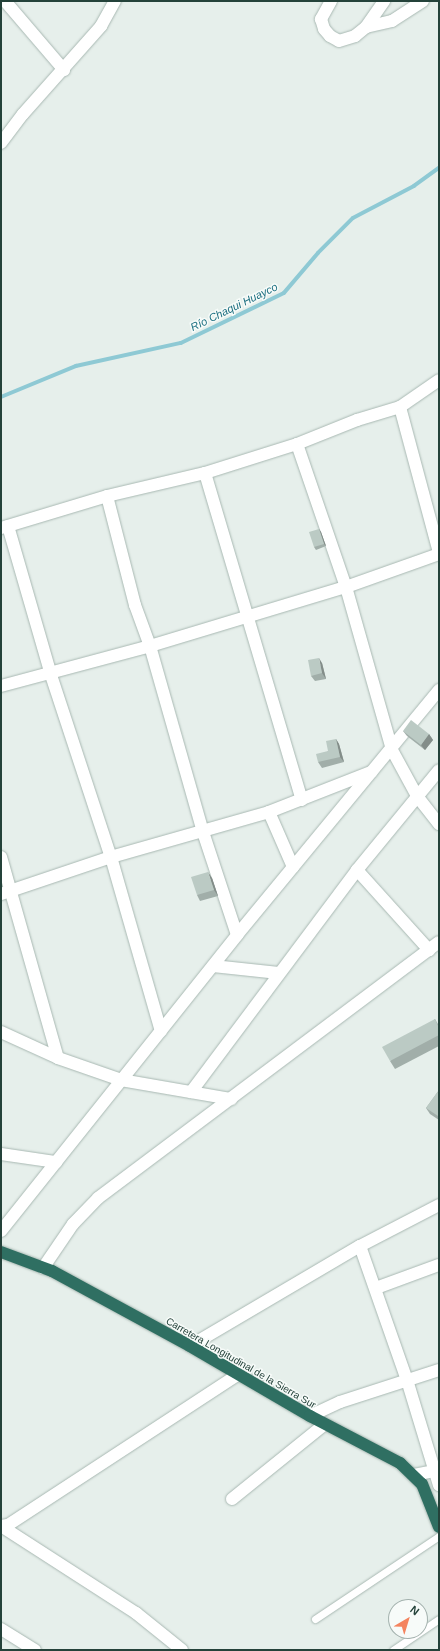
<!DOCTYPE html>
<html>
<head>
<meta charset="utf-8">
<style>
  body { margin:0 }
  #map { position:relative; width:440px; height:1651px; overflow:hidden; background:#e6efeb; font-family:Arial,sans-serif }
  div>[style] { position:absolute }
  .stream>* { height:3.5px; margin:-1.75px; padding:0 1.75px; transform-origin:1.75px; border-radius:1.75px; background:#8ec9d4 }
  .roads { filter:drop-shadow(0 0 1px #a8b8b2) drop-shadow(0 0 1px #a8b8b2) }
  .lane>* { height:7px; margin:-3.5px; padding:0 3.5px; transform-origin:3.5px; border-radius:3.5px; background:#fff }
  .street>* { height:12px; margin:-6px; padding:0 6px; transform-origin:6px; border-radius:6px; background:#fff }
  .secondary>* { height:12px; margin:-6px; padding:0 6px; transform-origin:6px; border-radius:6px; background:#fff }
  .highway>* { height:12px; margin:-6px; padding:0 6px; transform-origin:6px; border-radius:6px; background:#2f6f62 }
  .wall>* { inset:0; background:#a1aea9 }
  .shaded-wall>* { inset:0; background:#838d89 }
  .building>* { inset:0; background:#bbcac4 }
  span { translate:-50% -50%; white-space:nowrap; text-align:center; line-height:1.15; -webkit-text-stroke:3px #f7fbf9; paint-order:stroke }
  .street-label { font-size:10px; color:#24423a }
  .water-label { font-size:11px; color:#1c6f80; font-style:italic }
  .frame { position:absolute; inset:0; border:2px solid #24423a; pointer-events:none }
  .north { position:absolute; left:388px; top:1599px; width:40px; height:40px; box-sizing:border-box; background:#f7fbf9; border:1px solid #a3b1ad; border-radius:50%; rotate:38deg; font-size:11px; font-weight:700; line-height:16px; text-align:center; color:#24423a }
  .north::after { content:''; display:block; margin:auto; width:14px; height:18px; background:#f4845f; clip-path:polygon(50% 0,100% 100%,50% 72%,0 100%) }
</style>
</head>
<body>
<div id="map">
  <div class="stream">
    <div style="left:1px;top:397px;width:81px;rotate:-22.5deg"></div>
    <div style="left:76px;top:366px;width:107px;rotate:-12.4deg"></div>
    <div style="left:181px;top:343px;width:114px;rotate:-25.9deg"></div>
    <div style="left:284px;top:293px;width:52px;rotate:-49.6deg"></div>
    <div style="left:318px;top:253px;width:49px;rotate:-45deg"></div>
    <div style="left:353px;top:218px;width:69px;rotate:-27.7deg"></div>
    <div style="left:414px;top:186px;width:31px;rotate:-36deg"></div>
  </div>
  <div class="roads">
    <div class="lane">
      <div style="left:315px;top:1619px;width:149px;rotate:-33.8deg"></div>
      <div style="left:393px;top:1650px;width:55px;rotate:-34deg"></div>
    </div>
    <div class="street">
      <div style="left:5px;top:1px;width:91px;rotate:49.5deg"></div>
      <div style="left:366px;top:27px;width:27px;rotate:-13deg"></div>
      <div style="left:392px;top:21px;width:37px;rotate:-33deg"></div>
      <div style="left:400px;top:407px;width:151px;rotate:75deg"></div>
      <div style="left:297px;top:444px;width:151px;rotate:71.1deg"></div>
      <div style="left:346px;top:587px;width:169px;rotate:74.2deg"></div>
      <div style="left:392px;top:750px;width:52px;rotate:61.5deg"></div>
      <div style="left:417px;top:796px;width:36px;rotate:52deg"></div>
      <div style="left:205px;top:473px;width:341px;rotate:73.5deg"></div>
      <div style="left:107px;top:496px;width:113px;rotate:75.6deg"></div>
      <div style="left:135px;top:605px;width:44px;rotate:69.9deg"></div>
      <div style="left:150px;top:646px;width:193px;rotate:74.1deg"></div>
      <div style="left:203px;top:832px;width:108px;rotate:71.7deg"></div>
      <div style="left:8px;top:526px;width:155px;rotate:73.9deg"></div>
      <div style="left:51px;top:675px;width:192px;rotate:71.8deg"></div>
      <div style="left:111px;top:857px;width:181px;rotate:74deg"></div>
      <div style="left:1px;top:528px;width:111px;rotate:-16.8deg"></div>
      <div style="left:107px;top:496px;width:101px;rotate:-13.2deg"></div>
      <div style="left:205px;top:473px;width:96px;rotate:-17.5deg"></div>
      <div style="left:297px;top:444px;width:65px;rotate:-21.8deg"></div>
      <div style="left:357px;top:420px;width:45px;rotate:-16.8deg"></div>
      <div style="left:400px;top:407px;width:47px;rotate:-34.7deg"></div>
      <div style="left:1px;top:686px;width:154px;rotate:-15deg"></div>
      <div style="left:150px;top:646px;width:205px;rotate:-16.8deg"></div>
      <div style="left:346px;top:587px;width:99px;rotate:-19.5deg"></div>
      <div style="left:269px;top:812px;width:60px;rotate:66.4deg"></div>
      <div style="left:1px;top:857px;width:209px;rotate:74.2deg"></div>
      <div style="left:357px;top:870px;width:108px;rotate:48deg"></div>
      <div style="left:1px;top:894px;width:116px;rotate:-18.6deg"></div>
      <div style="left:111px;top:857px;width:164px;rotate:-15.9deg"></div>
      <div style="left:269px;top:812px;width:110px;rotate:-21.4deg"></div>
      <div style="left:213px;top:966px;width:66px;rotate:6.1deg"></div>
      <div style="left:1px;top:1032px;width:63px;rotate:24.5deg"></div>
      <div style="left:58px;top:1058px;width:67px;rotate:19.2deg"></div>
      <div style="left:121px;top:1080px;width:112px;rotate:9.8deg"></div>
      <div style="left:191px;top:1092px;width:277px;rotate:-53.2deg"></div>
      <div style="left:357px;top:870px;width:129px;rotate:-50.6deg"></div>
      <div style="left:1px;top:1154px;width:56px;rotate:8.3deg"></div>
      <div style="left:1px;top:1231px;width:379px;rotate:-51.4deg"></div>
      <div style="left:237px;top:935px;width:318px;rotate:-50.5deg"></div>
      <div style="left:360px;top:1246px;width:142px;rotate:70.7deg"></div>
      <div style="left:407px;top:1380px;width:110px;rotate:73.1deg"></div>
      <div style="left:43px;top:1268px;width:53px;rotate:-55.7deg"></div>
      <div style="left:73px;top:1224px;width:36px;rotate:-46deg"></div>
      <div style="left:98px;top:1198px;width:426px;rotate:-36.9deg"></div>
      <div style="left:376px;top:1288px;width:67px;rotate:-20.1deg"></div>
      <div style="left:190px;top:1346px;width:197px;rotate:-30.5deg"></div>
      <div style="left:360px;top:1246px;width:89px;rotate:-27.4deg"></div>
      <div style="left:310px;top:1416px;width:33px;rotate:-25deg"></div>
      <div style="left:340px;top:1402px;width:104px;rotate:-17.9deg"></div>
      <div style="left:414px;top:1475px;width:25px;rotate:-11deg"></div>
      <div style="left:232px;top:1499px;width:119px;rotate:-38.9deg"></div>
      <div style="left:1px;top:1526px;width:7px;rotate:-8deg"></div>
      <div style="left:8px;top:1525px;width:274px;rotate:-33.2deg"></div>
      <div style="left:1px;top:1526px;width:161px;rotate:32.8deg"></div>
      <div style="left:136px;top:1613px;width:59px;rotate:38.8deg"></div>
      <div style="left:1px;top:1629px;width:40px;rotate:32deg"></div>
    </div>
    <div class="secondary">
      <div style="left:331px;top:1px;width:21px;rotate:119deg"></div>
      <div style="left:321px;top:19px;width:10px;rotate:73deg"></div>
      <div style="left:324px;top:29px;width:9px;rotate:49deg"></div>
      <div style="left:330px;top:36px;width:10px;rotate:29deg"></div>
      <div style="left:339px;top:41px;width:17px;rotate:-17deg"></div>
      <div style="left:355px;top:36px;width:14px;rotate:-39deg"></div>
      <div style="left:366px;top:27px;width:32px;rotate:-55deg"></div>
      <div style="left:1px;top:143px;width:36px;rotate:-53deg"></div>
      <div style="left:23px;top:114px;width:118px;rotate:-48.4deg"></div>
      <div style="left:101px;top:26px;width:29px;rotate:-61deg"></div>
    </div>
    <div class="highway">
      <div style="left:1px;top:1252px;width:54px;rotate:20.4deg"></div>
      <div style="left:52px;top:1271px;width:157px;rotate:28.5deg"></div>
      <div style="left:190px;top:1346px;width:139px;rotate:30.3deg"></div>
      <div style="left:310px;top:1416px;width:102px;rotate:27.6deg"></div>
      <div style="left:400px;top:1463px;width:30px;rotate:44deg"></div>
      <div style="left:422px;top:1484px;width:46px;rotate:68.4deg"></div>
    </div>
  </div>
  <div class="wall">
    <div style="clip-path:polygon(319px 529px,321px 532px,326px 546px,316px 550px,314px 547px)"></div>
    <div style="clip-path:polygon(322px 663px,326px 679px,315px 681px,311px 676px)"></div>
    <div style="clip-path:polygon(403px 731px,429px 734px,433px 740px,425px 750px,407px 736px)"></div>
    <div style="clip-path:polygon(336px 739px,339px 744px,344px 762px,322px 768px,318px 762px,328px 751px)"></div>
    <div style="clip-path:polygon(212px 878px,218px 896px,200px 901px,197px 895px)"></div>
    <div style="clip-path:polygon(435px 1019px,439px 1026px,439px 1046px,395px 1069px,390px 1061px)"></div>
    <div style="clip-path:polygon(439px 1090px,439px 1120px,430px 1114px,426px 1108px)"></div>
  </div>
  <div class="shaded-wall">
    <div style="clip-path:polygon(319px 529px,321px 532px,326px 546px,324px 544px)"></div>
    <div style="clip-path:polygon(319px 658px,322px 663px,326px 679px,322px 673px)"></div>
    <div style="clip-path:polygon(429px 734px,433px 740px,425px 750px,421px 745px)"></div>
    <div style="clip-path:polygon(336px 739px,339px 744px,344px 762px,340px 757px)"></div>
    <div style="clip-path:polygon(208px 872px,212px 878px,218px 896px,214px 890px)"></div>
  </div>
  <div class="building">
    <div style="clip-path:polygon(319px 529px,324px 544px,314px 547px,309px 532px)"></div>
    <div style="clip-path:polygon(319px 658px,322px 673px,311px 676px,308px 660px)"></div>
    <div style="clip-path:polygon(411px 720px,429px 734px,421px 745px,403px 731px)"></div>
    <div style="clip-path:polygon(336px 739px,340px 757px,318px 762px,316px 754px,328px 751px,326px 741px)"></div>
    <div style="clip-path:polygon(208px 872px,214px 890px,197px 895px,191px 877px)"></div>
    <div style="clip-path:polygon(435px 1019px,439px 1028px,439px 1035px,390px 1061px,382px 1047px)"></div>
    <div style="clip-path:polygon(439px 1090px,439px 1115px,438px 1116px,426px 1108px)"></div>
  </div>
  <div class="street-label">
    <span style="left:241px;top:1363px;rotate:30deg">Carretera Longitudinal de la Sierra Sur</span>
  </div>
  <div class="water-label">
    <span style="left:234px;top:307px;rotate:-26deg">Río Chaqui Huayco</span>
  </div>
  <div class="frame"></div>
  <div class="north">N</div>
</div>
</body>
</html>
